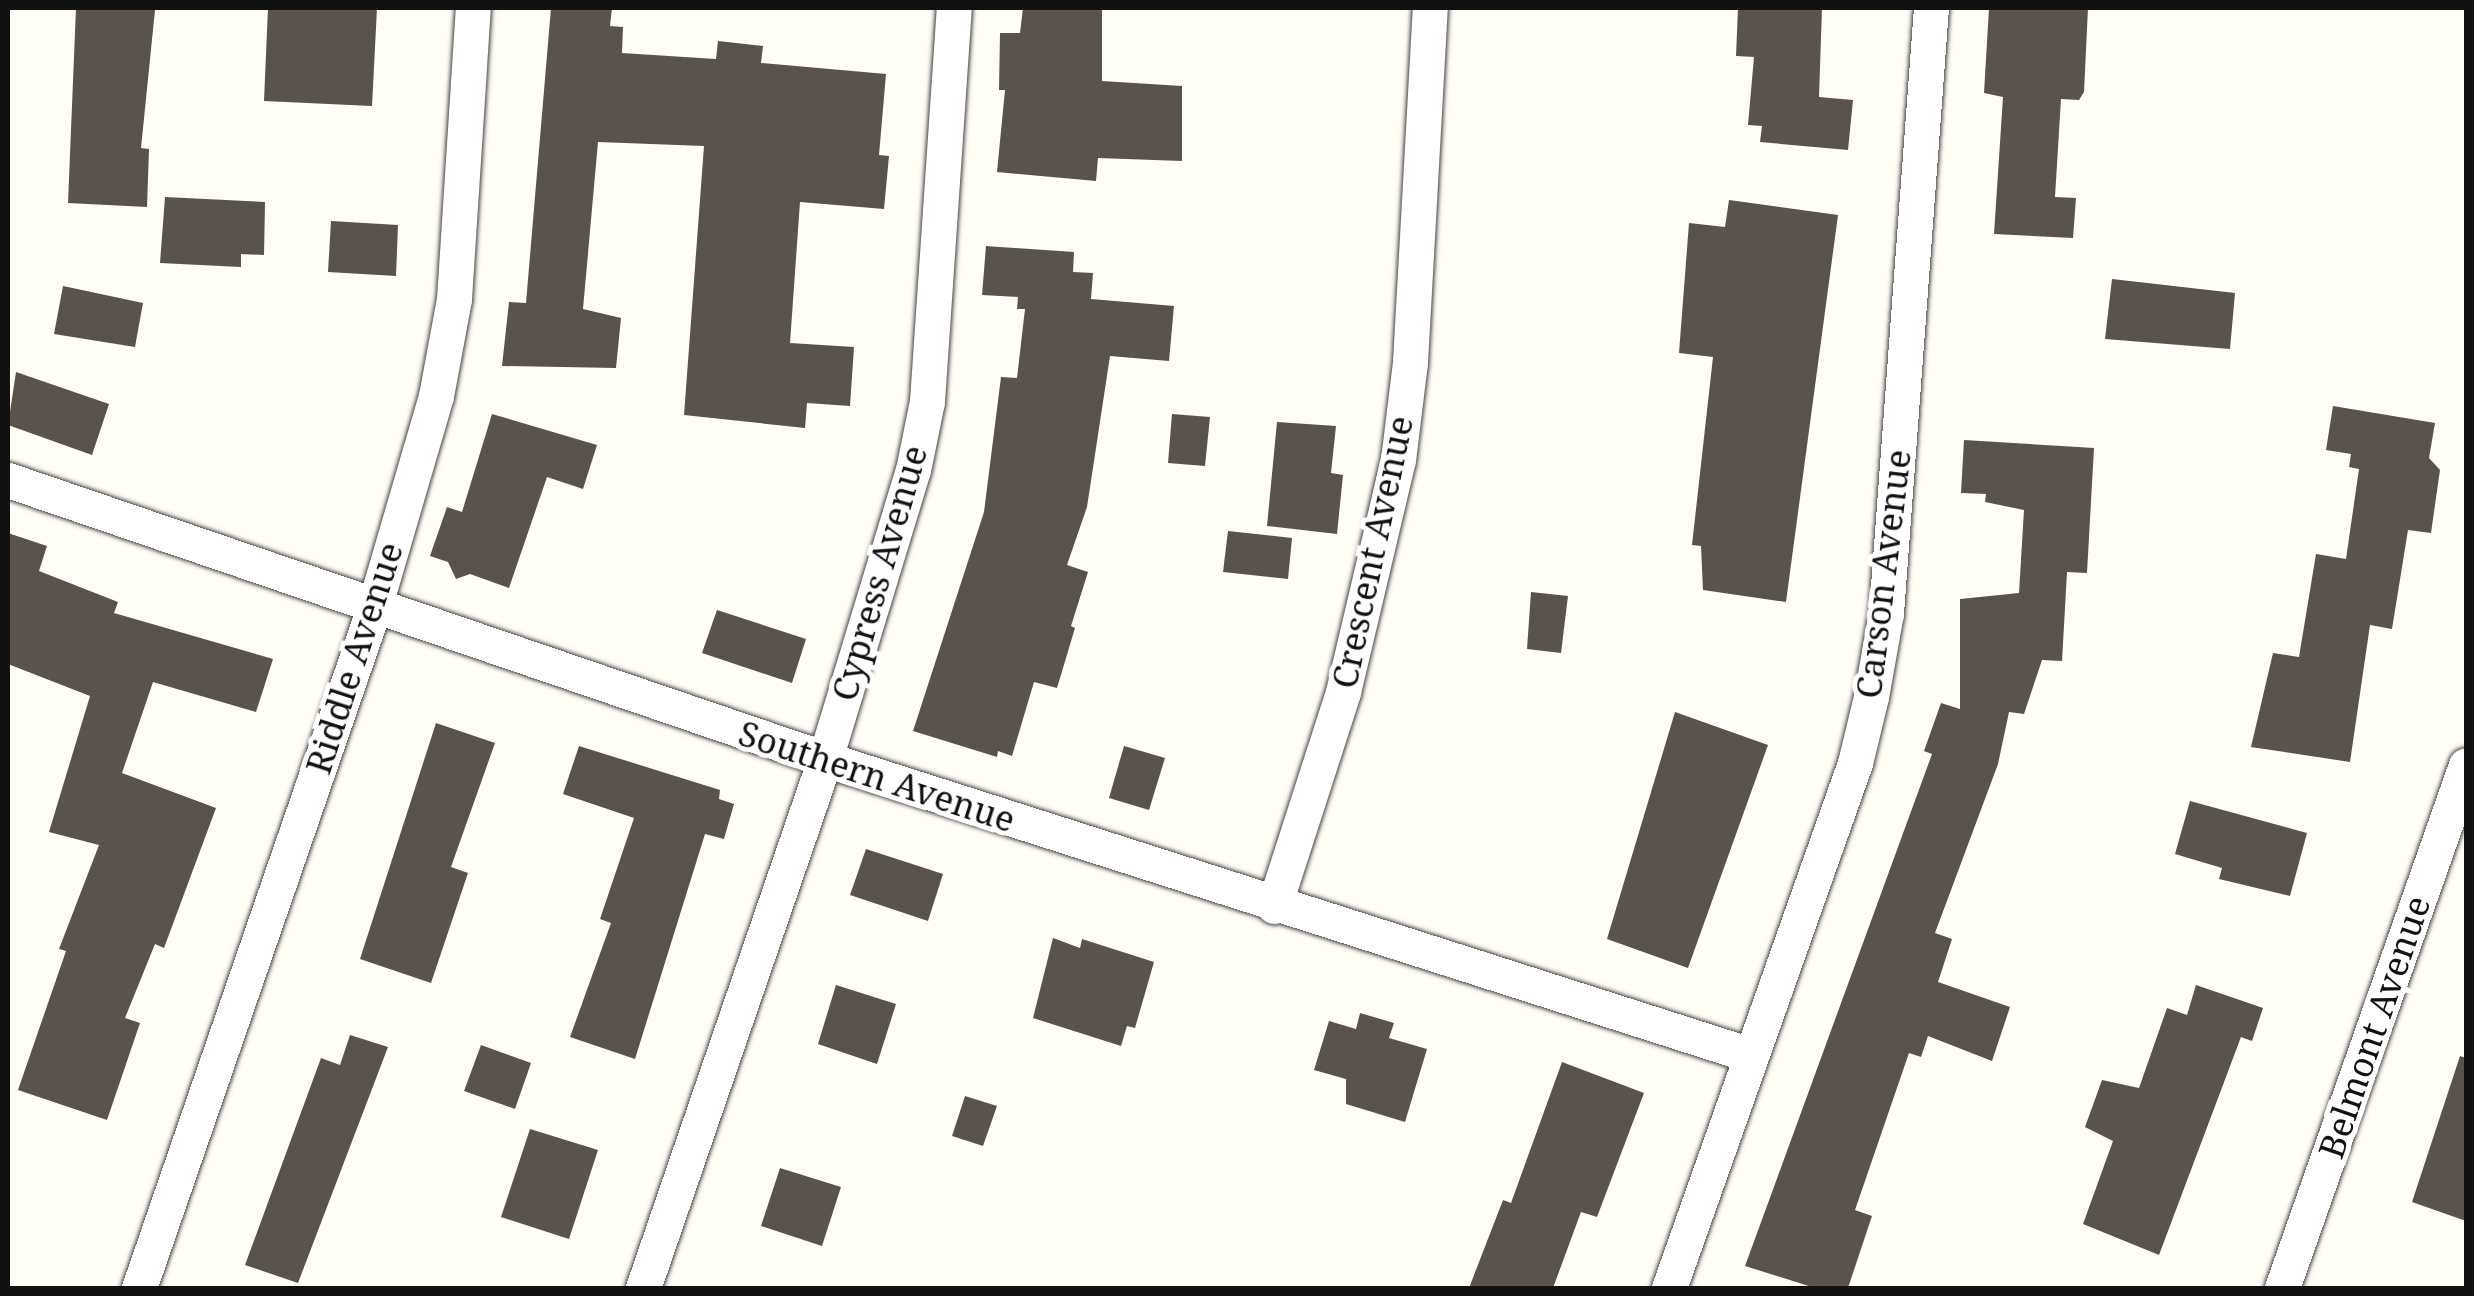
<!DOCTYPE html>
<html>
<head>
<meta charset="utf-8">
<style>
  body { margin:0 }
  #map { position:relative; width:2474px; height:1296px; overflow:hidden; background:#fffdf5; font-family:"Noto Serif",serif }
  div>[style] { position:absolute }
  .building>* { inset:0; background:#5a524d }
  .roads { filter:drop-shadow(0 0 2px #444) drop-shadow(0 0 2px #444) }
  .minor>* { height:35px; margin:-17.5px; padding:0 17.5px; transform-origin:17.5px; border-radius:17.5px; background:#fff }
  span { translate:-50% -50%; white-space:nowrap; text-align:center; line-height:1.15; -webkit-text-stroke:10px #fff; paint-order:stroke }
  .street-label { font-size:35px; color:#111 }
  .frame { position:absolute; inset:0; border:10px solid #111; pointer-events:none }
</style>
</head>
<body>
<div id="map">
  <div class="building">
    <div style="clip-path:polygon(76px 8px,155px 10px,141px 148px,149px 149px,147px 207px,68px 203px)"></div>
    <div style="clip-path:polygon(268px 8px,377px 8px,372px 106px,264px 101px)"></div>
    <div style="clip-path:polygon(551px 8px,612px 8px,610px 26px,623px 27px,622px 53px,716px 59px,718px 41px,763px 46px,761px 63px,886px 74px,879px 155px,889px 156px,884px 209px,800px 202px,790px 343px,854px 347px,850px 406px,807px 403px,805px 428px,684px 415px,704px 146px,598px 142px,583px 309px,621px 318px,616px 368px,502px 366px,509px 302px,526px 303px)"></div>
    <div style="clip-path:polygon(1023px 8px,1102px 8px,1102px 81px,1182px 86px,1182px 161px,1098px 158px,1096px 181px,997px 172px,1005px 90px,999px 90px,1000px 33px,1020px 33px)"></div>
    <div style="clip-path:polygon(1738px 8px,1822px 8px,1819px 97px,1853px 100px,1848px 150px,1760px 142px,1762px 126px,1748px 125px,1754px 57px,1736px 56px)"></div>
    <div style="clip-path:polygon(1989px 8px,2088px 8px,2084px 92px,2079px 100px,2061px 99px,2055px 197px,2076px 198px,2073px 238px,1994px 234px,2003px 97px,1984px 93px)"></div>
    <div style="clip-path:polygon(165px 197px,265px 202px,264px 255px,241px 254px,241px 267px,160px 263px)"></div>
    <div style="clip-path:polygon(1729px 200px,1838px 215px,1786px 602px,1703px 590px,1701px 546px,1692px 545px,1713px 357px,1679px 353px,1689px 223px,1725px 227px)"></div>
    <div style="clip-path:polygon(331px 221px,398px 225px,396px 276px,328px 272px)"></div>
    <div style="clip-path:polygon(986px 246px,1074px 252px,1073px 272px,1093px 273px,1091px 299px,1174px 306px,1169px 361px,1110px 356px,1087px 507px,1067px 565px,1088px 572px,1071px 626px,1075px 628px,1057px 688px,1034px 682px,1012px 756px,998px 751px,997px 757px,913px 731px,984px 512px,1001px 377px,1017px 378px,1025px 309px,1017px 309px,1018px 297px,982px 295px)"></div>
    <div style="clip-path:polygon(2112px 279px,2235px 293px,2230px 349px,2105px 339px)"></div>
    <div style="clip-path:polygon(63px 286px,143px 303px,135px 347px,54px 334px)"></div>
    <div style="clip-path:polygon(16px 372px,109px 404px,92px 455px,8px 425px)"></div>
    <div style="clip-path:polygon(2333px 406px,2435px 423px,2429px 458px,2440px 470px,2431px 533px,2408px 530px,2392px 629px,2370px 625px,2350px 762px,2251px 747px,2273px 653px,2299px 657px,2316px 554px,2346px 559px,2359px 469px,2349px 467px,2351px 454px,2326px 450px)"></div>
    <div style="clip-path:polygon(492px 414px,597px 445px,583px 489px,547px 477px,509px 588px,470px 574px,456px 579px,448px 562px,430px 556px,447px 507px,462px 512px)"></div>
    <div style="clip-path:polygon(1172px 414px,1210px 417px,1205px 466px,1168px 463px)"></div>
    <div style="clip-path:polygon(1277px 422px,1336px 426px,1331px 473px,1343px 475px,1337px 534px,1267px 526px)"></div>
    <div style="clip-path:polygon(1964px 440px,2094px 448px,2087px 573px,2067px 572px,2062px 661px,2042px 660px,2024px 714px,2009px 712px,1998px 764px,1935px 933px,1952px 939px,1938px 982px,2010px 1007px,1992px 1061px,1928px 1036px,1921px 1057px,1909px 1053px,1855px 1210px,1872px 1216px,1848px 1288px,1815px 1288px,1745px 1266px,1932px 754px,1924px 751px,1941px 703px,1960px 709px,1960px 599px,2019px 593px,2024px 510px,1985px 502px,1986px 494px,1961px 493px)"></div>
    <div style="clip-path:polygon(1228px 531px,1292px 538px,1288px 579px,1223px 572px)"></div>
    <div style="clip-path:polygon(8px 533px,47px 546px,39px 571px,118px 602px,114px 613px,273px 659px,256px 712px,153px 682px,122px 773px,216px 808px,164px 948px,155px 944px,125px 1018px,140px 1023px,107px 1120px,18px 1090px,66px 951px,59px 949px,99px 845px,49px 832px,90px 696px,8px 664px)"></div>
    <div style="clip-path:polygon(1531px 592px,1568px 596px,1561px 653px,1527px 649px)"></div>
    <div style="clip-path:polygon(717px 610px,806px 639px,792px 683px,702px 653px)"></div>
    <div style="clip-path:polygon(1675px 712px,1768px 745px,1688px 968px,1607px 939px)"></div>
    <div style="clip-path:polygon(436px 723px,495px 743px,451px 867px,468px 873px,431px 983px,360px 959px)"></div>
    <div style="clip-path:polygon(579px 746px,720px 790px,719px 799px,734px 804px,724px 839px,705px 834px,635px 1059px,570px 1037px,611px 923px,600px 919px,634px 818px,563px 794px)"></div>
    <div style="clip-path:polygon(1124px 746px,1165px 758px,1149px 810px,1109px 798px)"></div>
    <div style="clip-path:polygon(2190px 801px,2307px 833px,2290px 896px,2219px 879px,2222px 868px,2175px 854px)"></div>
    <div style="clip-path:polygon(866px 849px,943px 874px,928px 921px,850px 895px)"></div>
    <div style="clip-path:polygon(1053px 938px,1080px 948px,1082px 939px,1154px 962px,1135px 1028px,1127px 1026px,1121px 1046px,1033px 1018px)"></div>
    <div style="clip-path:polygon(836px 985px,896px 1004px,877px 1064px,818px 1044px)"></div>
    <div style="clip-path:polygon(2196px 985px,2263px 1008px,2252px 1041px,2241px 1037px,2159px 1255px,2083px 1224px,2113px 1141px,2085px 1127px,2102px 1080px,2139px 1088px,2167px 1008px,2187px 1015px)"></div>
    <div style="clip-path:polygon(1360px 1013px,1394px 1023px,1389px 1038px,1427px 1049px,1405px 1122px,1346px 1104px,1346px 1079px,1314px 1070px,1329px 1021px,1356px 1029px)"></div>
    <div style="clip-path:polygon(350px 1035px,388px 1047px,298px 1283px,245px 1265px,321px 1058px,340px 1065px)"></div>
    <div style="clip-path:polygon(481px 1045px,531px 1063px,515px 1109px,464px 1091px)"></div>
    <div style="clip-path:polygon(2460px 1056px,2466px 1058px,2466px 1221px,2412px 1202px)"></div>
    <div style="clip-path:polygon(1562px 1062px,1644px 1093px,1597px 1217px,1581px 1212px,1553px 1288px,1469px 1288px,1503px 1200px,1511px 1203px)"></div>
    <div style="clip-path:polygon(965px 1096px,997px 1106px,983px 1146px,952px 1136px)"></div>
    <div style="clip-path:polygon(530px 1129px,598px 1150px,569px 1239px,501px 1217px)"></div>
    <div style="clip-path:polygon(780px 1168px,841px 1187px,822px 1246px,761px 1226px)"></div>
  </div>
  <div class="roads">
    <div class="minor">
      <div style="left:8px;top:480px;width:863px;rotate:18.85deg"></div>
      <div style="left:825px;top:759px;width:972px;rotate:17.73deg"></div>
      <div style="left:1274px;top:906px;width:225px;rotate:-72.1deg"></div>
      <div style="left:1343px;top:692px;width:238px;rotate:-76.7deg"></div>
      <div style="left:1398px;top:460px;width:99px;rotate:-83deg"></div>
      <div style="left:1410px;top:362px;width:355px;rotate:-86.8deg"></div>
      <div style="left:139px;top:1288px;width:719px;rotate:-70.94deg"></div>
      <div style="left:374px;top:608px;width:221px;rotate:-73.7deg"></div>
      <div style="left:436px;top:396px;width:99px;rotate:-79.5deg"></div>
      <div style="left:454px;top:299px;width:292px;rotate:-86.3deg"></div>
      <div style="left:643px;top:1288px;width:559px;rotate:-71.01deg"></div>
      <div style="left:825px;top:759px;width:302px;rotate:-73.1deg"></div>
      <div style="left:913px;top:470px;width:70px;rotate:-78.5deg"></div>
      <div style="left:927px;top:401px;width:394px;rotate:-86.1deg"></div>
      <div style="left:1669px;top:1288px;width:557px;rotate:-70.49deg"></div>
      <div style="left:1855px;top:763px;width:68px;rotate:-76.4deg"></div>
      <div style="left:1871px;top:697px;width:85px;rotate:-79.9deg"></div>
      <div style="left:1886px;top:613px;width:607px;rotate:-85.75deg"></div>
      <div style="left:2282px;top:1288px;width:554px;rotate:-70.62deg"></div>
    </div>
  </div>
  <div class="street-label">
    <span style="left:1372px;top:552px;rotate:-78deg">Crescent Avenue</span>
    <span style="left:879px;top:573px;rotate:-74deg">Cypress Avenue</span>
    <span style="left:1883px;top:574px;rotate:-83deg">Carson Avenue</span>
    <span style="left:354px;top:658px;rotate:-72deg">Riddle Avenue</span>
    <span style="left:877px;top:776px;rotate:18deg">Southern Avenue</span>
    <span style="left:2374px;top:1027px;rotate:-71deg">Belmont Avenue</span>
  </div>
  <div class="frame"></div>
</div>
</body>
</html>
